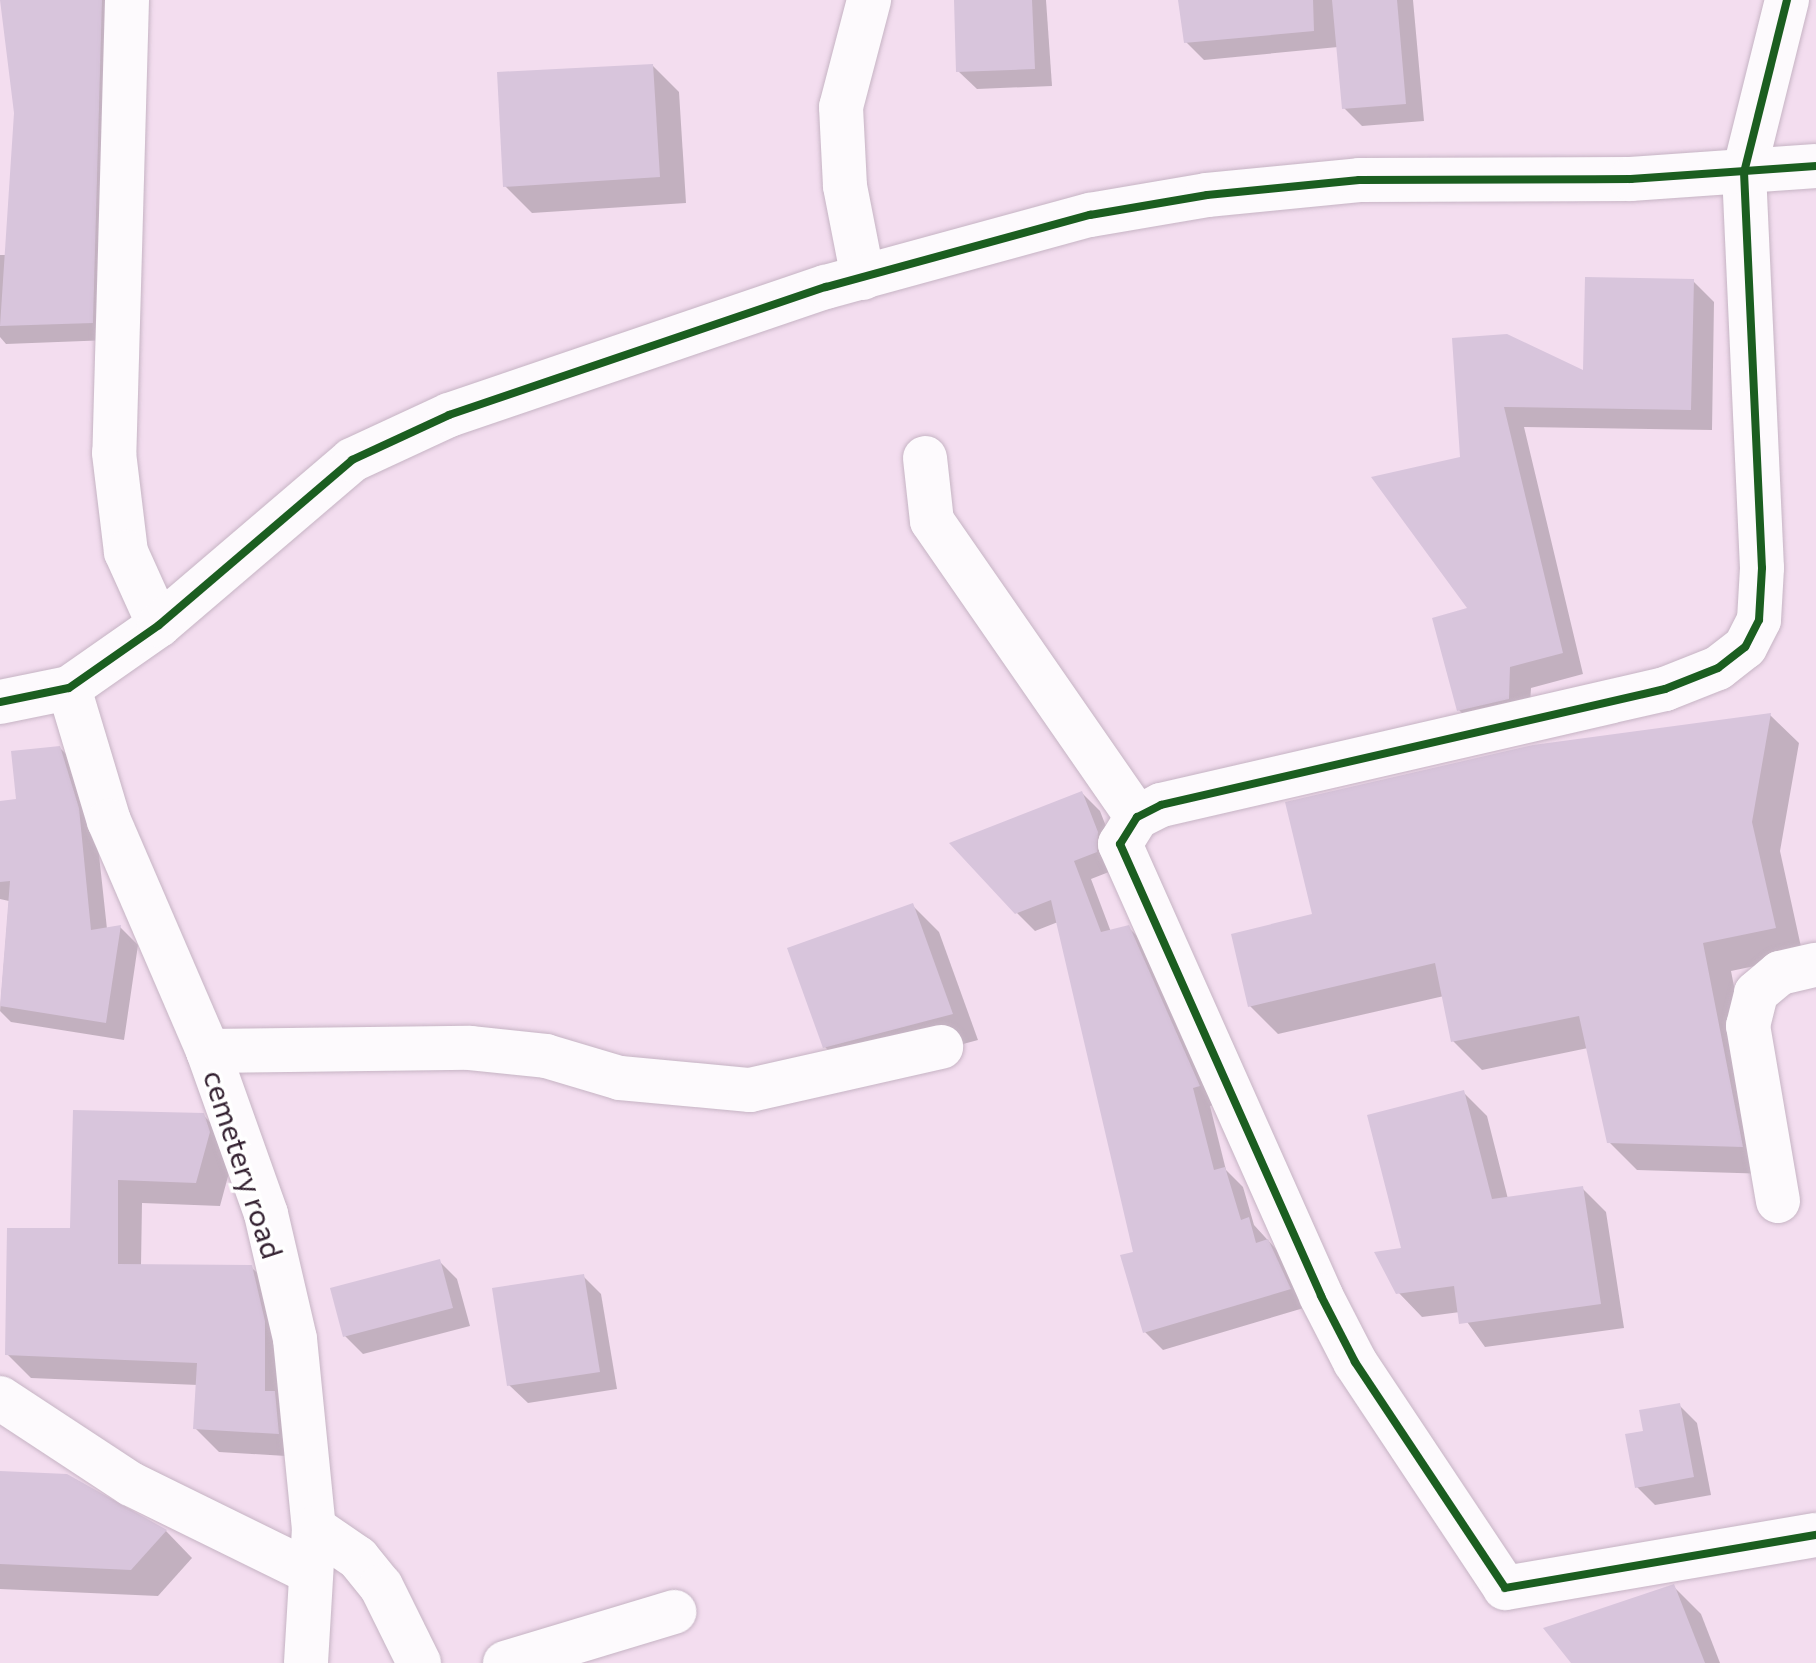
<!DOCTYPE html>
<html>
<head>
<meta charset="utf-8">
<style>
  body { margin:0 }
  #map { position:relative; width:1816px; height:1663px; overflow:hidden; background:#f3ddef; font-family:Commissioner,sans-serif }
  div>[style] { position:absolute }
  .shadow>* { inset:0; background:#0003 }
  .building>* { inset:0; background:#d8c5dc }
  .roads { filter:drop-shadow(0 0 2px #c6b4c4) drop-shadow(0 0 2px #c6b4c4) }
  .minor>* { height:44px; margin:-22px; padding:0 22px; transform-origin:22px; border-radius:22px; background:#fdfafd }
  .cycleway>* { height:8px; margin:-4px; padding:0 4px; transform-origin:4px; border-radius:4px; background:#1b5e20 }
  span { translate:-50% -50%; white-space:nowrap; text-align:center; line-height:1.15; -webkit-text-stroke:7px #fff; paint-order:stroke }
  .street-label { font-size:30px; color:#321f2f }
</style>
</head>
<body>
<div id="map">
  <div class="shadow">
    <div style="clip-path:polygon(3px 0,134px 0,110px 340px,6px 344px,0 337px,0 255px,9px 255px,16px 113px)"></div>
    <div style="clip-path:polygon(956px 0,1046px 0,1052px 86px,977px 89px,958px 71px)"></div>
    <div style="clip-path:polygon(1180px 0,1413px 0,1424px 121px,1362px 126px,1344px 108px,1338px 47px,1204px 60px,1186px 42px)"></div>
    <div style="clip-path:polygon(653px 66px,679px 92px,686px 203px,532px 213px,505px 186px)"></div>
    <div style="clip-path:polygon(1693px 281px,1714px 302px,1712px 430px,1524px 427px,1583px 674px,1531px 688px,1529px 720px,1480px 732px,1459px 710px,1471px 610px,1454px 340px,1585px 373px)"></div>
    <div style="clip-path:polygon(1770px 715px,1799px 743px,1780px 851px,1803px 956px,1731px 971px,1771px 1174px,1637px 1170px,1609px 1142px,1588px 1048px,1482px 1070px,1453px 1041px,1444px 996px,1278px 1034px,1250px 1006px,1315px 916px)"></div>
    <div style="clip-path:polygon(60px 748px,78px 766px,96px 827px,107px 929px,120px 927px,138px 945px,124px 1040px,11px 1022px,0 1011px,9px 901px,0 899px,0 803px,18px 801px)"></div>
    <div style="clip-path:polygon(1082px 793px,1100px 811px,1116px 852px,1114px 870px,1091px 879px,1111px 932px,1128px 927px,1146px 945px,1217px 1104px,1210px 1106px,1226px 1170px,1243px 1187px,1254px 1225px,1286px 1260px,1307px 1307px,1163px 1350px,1145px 1332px,1135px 1253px,1058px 922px,1035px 931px,1017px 913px)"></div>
    <div style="clip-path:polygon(912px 905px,939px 932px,978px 1040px,852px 1074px,825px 1047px)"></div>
    <div style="clip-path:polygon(1463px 1092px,1487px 1116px,1508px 1199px,1582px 1188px,1606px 1212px,1624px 1328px,1485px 1347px,1460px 1312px,1422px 1317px,1398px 1292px,1404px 1250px)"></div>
    <div style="clip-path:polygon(75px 1112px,203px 1115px,227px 1139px,233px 1158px,220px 1206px,142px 1203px,141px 1266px,251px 1267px,276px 1291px,302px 1457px,219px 1452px,195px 1428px,198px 1385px,31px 1378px,7px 1354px,72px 1230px)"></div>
    <div style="clip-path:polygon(439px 1261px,457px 1279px,470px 1326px,363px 1354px,345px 1336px)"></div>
    <div style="clip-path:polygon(583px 1276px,601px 1294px,617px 1389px,528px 1403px,509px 1385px)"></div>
    <div style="clip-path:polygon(1679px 1405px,1697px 1423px,1711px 1495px,1655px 1505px,1637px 1487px,1645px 1433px)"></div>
    <div style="clip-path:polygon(0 1473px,67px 1476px,166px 1531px,192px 1558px,158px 1596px,0 1589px)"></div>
    <div style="clip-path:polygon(1674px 1587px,1701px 1614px,1720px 1663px,1574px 1663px)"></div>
  </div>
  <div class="building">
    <div style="clip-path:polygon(0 0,102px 0,93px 323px,0 326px,14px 113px)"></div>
    <div style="clip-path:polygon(954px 0,1032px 0,1035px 69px,956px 72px)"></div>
    <div style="clip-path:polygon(1178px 0,1313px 0,1314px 31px,1184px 43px)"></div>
    <div style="clip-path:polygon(1332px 0,1397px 0,1406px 104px,1342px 109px)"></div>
    <div style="clip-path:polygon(653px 64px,660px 177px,503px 187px,497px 72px)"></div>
    <div style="clip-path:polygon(1585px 277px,1694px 279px,1691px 410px,1504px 407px,1563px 653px,1510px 667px,1509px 699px,1457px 711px,1432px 618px,1467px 608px,1371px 477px,1460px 457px,1452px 338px,1507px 334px,1583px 370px)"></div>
    <div style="clip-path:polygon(1771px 713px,1752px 822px,1776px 928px,1703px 943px,1743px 1147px,1607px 1143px,1579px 1016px,1451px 1042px,1435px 963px,1248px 1007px,1231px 934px,1312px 914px,1285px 802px,1533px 745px)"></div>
    <div style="clip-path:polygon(60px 746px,79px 808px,91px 930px,121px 925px,106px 1023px,0 1006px,10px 881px,0 882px,0 801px,16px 799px,11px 751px)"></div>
    <div style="clip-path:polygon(1082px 791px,1098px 832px,1097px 852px,1074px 861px,1101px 932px,1129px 925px,1200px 1086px,1193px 1088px,1214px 1170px,1225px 1167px,1241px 1220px,1249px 1217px,1256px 1243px,1268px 1239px,1291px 1289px,1143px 1333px,1120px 1255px,1133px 1252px,1051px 900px,1015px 914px,949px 843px)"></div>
    <div style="clip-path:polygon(913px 903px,953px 1014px,823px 1048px,787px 948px)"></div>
    <div style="clip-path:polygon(1464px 1090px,1492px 1199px,1583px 1186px,1601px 1304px,1459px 1324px,1454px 1286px,1396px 1294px,1374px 1252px,1401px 1248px,1367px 1115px)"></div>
    <div style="clip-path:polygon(73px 1110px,204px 1113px,210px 1132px,196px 1183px,118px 1180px,118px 1264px,252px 1265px,265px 1321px,265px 1391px,275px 1391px,279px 1434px,193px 1429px,197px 1363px,5px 1355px,7px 1228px,70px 1228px)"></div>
    <div style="clip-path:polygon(440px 1259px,453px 1308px,343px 1337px,330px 1288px)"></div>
    <div style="clip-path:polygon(584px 1274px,600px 1372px,507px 1386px,492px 1288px)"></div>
    <div style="clip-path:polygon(1680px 1403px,1694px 1477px,1635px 1488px,1625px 1434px,1643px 1431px,1639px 1410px)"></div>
    <div style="clip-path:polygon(0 1471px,67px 1474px,167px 1530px,131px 1570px,0 1564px)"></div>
    <div style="clip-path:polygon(1674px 1584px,1705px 1663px,1571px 1663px,1543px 1628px)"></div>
  </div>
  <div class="roads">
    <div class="minor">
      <div style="left:127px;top:0;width:453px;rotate:91.6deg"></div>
      <div style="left:114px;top:453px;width:100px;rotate:83.1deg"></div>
      <div style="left:126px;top:552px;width:80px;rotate:65.7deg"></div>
      <div style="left:1787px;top:0;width:177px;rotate:104deg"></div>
      <div style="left:1744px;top:172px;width:396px;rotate:87.4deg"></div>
      <div style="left:1762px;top:568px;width:52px;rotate:93.3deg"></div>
      <div style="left:1759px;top:620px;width:30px;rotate:117deg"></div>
      <div style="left:1745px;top:647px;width:34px;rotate:142deg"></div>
      <div style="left:1718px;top:668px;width:57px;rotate:158.4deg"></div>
      <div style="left:1665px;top:689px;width:517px;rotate:167.04deg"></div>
      <div style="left:1161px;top:805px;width:27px;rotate:153deg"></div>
      <div style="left:1137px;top:817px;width:32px;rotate:122deg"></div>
      <div style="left:1120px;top:844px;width:495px;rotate:66deg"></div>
      <div style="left:1321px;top:1296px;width:74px;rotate:62.7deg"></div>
      <div style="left:1355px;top:1362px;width:271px;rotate:56.4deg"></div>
      <div style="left:1505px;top:1588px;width:315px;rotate:-9.7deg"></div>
      <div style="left:863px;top:278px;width:94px;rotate:-101.1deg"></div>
      <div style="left:845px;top:186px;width:79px;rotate:-92.9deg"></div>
      <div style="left:841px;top:107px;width:111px;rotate:-75.3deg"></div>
      <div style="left:925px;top:458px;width:63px;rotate:83.7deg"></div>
      <div style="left:932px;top:521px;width:360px;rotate:55.3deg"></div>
      <div style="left:69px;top:688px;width:139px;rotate:73.3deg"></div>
      <div style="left:109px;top:821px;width:250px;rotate:66.7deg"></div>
      <div style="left:208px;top:1051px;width:173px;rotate:70.4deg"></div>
      <div style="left:266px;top:1214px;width:128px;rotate:76.9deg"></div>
      <div style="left:295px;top:1339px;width:190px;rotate:84.3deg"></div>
      <div style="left:314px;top:1528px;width:135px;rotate:93.4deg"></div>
      <div style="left:0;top:702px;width:70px;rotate:-11.5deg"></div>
      <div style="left:69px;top:688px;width:110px;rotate:-35deg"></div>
      <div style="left:159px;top:625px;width:254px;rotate:-40.5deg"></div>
      <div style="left:352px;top:460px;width:107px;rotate:-24.9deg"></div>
      <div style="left:449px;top:415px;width:398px;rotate:-18.8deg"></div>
      <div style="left:826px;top:287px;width:274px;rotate:-15.3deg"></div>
      <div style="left:1090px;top:215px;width:119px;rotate:-9.7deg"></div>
      <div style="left:1207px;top:195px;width:153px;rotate:-5.6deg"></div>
      <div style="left:1359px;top:180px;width:272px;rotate:-0.2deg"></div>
      <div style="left:1631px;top:179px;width:185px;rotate:-4deg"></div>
      <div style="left:208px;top:1051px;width:262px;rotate:-0.7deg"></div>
      <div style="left:470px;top:1048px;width:76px;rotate:6deg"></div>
      <div style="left:546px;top:1056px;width:77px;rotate:16.6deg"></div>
      <div style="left:620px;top:1078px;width:131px;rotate:5.3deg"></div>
      <div style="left:750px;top:1090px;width:196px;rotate:-12.7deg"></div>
      <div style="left:1778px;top:1201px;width:178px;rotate:-99.7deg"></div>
      <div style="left:1748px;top:1026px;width:34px;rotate:-76deg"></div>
      <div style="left:1756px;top:993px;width:31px;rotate:-40deg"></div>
      <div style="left:1780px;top:973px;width:37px;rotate:-13deg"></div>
      <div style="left:0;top:1398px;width:157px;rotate:33.3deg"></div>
      <div style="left:131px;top:1484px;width:199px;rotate:26.2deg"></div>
      <div style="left:314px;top:1528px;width:53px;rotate:34.3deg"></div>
      <div style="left:358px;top:1558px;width:36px;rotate:51deg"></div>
      <div style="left:381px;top:1586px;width:86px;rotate:63.7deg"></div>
      <div style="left:505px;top:1663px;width:177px;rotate:-16.8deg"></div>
    </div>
  </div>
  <div class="cycleway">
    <div style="left:1787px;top:0;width:177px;rotate:104deg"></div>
    <div style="left:1744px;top:172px;width:396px;rotate:87.4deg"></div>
    <div style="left:1762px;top:568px;width:52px;rotate:93.3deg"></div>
    <div style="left:1759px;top:620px;width:30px;rotate:117deg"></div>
    <div style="left:1745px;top:647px;width:34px;rotate:142deg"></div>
    <div style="left:1718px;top:668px;width:57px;rotate:158.4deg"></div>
    <div style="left:1665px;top:689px;width:517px;rotate:167.04deg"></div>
    <div style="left:1161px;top:805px;width:27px;rotate:153deg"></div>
    <div style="left:1137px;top:817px;width:32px;rotate:122deg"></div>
    <div style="left:1120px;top:844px;width:495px;rotate:66deg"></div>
    <div style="left:1321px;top:1296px;width:74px;rotate:62.7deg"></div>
    <div style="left:1355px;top:1362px;width:271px;rotate:56.4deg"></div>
    <div style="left:1505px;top:1588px;width:315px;rotate:-9.7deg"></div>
    <div style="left:0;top:702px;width:70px;rotate:-11.5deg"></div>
    <div style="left:69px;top:688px;width:110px;rotate:-35deg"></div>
    <div style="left:159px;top:625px;width:254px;rotate:-40.5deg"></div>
    <div style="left:352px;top:460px;width:107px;rotate:-24.9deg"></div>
    <div style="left:449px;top:415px;width:398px;rotate:-18.8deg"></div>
    <div style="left:826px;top:287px;width:274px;rotate:-15.3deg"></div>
    <div style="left:1090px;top:215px;width:119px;rotate:-9.7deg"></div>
    <div style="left:1207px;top:195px;width:153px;rotate:-5.6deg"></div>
    <div style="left:1359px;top:180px;width:272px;rotate:-0.2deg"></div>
    <div style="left:1631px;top:179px;width:185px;rotate:-4deg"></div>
  </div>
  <div class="street-label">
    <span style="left:244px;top:1164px;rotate:72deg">cemetery road</span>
  </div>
</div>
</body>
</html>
